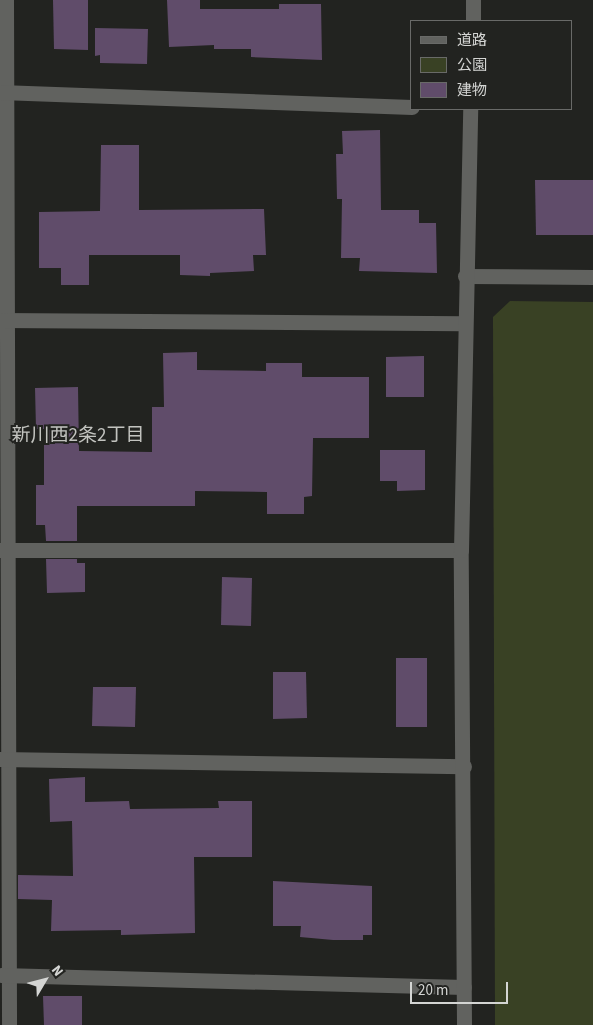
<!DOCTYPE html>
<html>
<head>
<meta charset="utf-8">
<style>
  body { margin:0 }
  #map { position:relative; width:593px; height:1025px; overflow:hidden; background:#222320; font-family:"Source Sans 3","Noto Sans JP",sans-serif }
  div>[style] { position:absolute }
  .green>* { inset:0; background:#394124 }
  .building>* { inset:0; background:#604c6a }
  .minor>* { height:15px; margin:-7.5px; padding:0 7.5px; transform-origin:7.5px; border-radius:7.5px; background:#61625f }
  span { translate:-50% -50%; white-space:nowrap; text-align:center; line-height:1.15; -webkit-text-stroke:4px #222320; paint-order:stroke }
  .neighbourhood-label { font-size:19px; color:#c2c3bf }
  .legend { position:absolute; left:410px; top:20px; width:162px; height:90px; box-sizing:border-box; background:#222320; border:1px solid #696a68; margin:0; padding:6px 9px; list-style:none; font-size:15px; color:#d4d5d3 }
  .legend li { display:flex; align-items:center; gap:10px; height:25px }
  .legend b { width:25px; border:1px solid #696a68 }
  .north { position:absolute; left:20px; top:955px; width:50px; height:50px; -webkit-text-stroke:4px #222320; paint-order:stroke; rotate:53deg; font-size:14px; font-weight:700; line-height:20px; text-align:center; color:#d4d5d3 }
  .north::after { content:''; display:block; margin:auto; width:18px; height:22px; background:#d4d5d3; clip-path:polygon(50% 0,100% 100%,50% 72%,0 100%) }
  .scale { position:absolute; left:410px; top:982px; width:98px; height:22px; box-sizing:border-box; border:2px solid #d4d5d3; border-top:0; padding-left:6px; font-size:15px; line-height:18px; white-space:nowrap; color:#d4d5d3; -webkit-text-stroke:4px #222320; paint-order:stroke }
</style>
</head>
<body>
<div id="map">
  <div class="green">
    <div style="clip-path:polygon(510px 301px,593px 302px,593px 1025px,495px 1025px,493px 317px)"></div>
  </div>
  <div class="building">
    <div style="clip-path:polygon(53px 0,88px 0,88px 50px,54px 49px)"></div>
    <div style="clip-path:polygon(167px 0,200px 0,200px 9px,279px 9px,279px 4px,321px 4px,322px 60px,251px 57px,251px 49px,214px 49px,214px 45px,169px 47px)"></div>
    <div style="clip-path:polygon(95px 28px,148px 29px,147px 64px,100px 63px,100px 55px,95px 56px)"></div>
    <div style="clip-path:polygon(380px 130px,381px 210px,419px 210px,419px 223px,436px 223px,437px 273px,359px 271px,360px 258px,341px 258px,342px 199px,337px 199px,336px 154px,343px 154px,342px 131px)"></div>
    <div style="clip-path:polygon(101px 145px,139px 145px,139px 210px,264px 209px,266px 255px,253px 255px,254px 271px,210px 273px,210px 276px,180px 275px,180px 255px,89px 255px,89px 285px,61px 285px,61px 268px,39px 268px,39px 212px,100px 211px)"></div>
    <div style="clip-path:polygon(535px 180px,593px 180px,593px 235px,536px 235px)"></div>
    <div style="clip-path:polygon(197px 352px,197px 370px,266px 371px,266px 363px,302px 363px,302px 377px,369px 377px,369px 438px,313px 438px,312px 496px,304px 497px,304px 514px,267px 514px,267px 492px,195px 491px,195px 506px,77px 506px,77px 541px,46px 541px,45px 525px,36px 525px,36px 485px,44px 485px,44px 429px,36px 429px,35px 388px,78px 387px,79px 451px,152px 452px,152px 407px,164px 407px,163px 353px)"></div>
    <div style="clip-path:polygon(424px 356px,424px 397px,386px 397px,386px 357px)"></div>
    <div style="clip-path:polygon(380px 450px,425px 450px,425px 490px,397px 491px,397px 481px,380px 481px)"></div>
    <div style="clip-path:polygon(46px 559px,77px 559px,77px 563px,85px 563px,85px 592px,47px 593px)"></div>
    <div style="clip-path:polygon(222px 577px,252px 578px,251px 626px,221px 625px)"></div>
    <div style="clip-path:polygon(396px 658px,427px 658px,427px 727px,396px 727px)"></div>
    <div style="clip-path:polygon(273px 672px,306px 672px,307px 718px,273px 719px)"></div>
    <div style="clip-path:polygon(93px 687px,136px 687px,135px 727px,92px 726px)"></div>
    <div style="clip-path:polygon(85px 777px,85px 802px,129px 801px,130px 809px,219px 808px,218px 801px,252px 801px,252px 857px,194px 857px,195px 933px,121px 935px,121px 930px,51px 931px,52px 900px,18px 899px,18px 875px,73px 876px,72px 821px,50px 822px,49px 779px)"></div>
    <div style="clip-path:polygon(273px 881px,372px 886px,372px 935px,363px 935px,363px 940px,333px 940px,300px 937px,301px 926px,273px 926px)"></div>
    <div style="clip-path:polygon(43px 996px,82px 996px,82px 1025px,44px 1025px)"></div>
  </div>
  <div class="minor">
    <div style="left:6px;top:0;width:1025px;rotate:89.83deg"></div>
    <div style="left:473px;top:21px;width:21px;rotate:-90deg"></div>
    <div style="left:0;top:92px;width:412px;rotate:2.1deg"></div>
    <div style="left:465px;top:276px;width:128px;rotate:0.4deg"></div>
    <div style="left:0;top:320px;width:463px;rotate:0.4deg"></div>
    <div style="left:0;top:550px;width:461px"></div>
    <div style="left:0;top:759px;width:464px;rotate:0.9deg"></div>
    <div style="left:1px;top:975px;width:463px;rotate:1.5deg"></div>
    <div style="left:464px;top:1025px;width:475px;rotate:-90.4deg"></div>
    <div style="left:461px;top:550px;width:441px;rotate:-88.8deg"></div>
  </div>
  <div class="neighbourhood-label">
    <span style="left:78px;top:436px">新川西2条2丁目</span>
  </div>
  <ul class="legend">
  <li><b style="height:6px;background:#61625f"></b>道路</li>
  <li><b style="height:14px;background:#394124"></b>公園</li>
  <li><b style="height:14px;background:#604c6a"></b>建物</li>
  </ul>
  <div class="north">N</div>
  <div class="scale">20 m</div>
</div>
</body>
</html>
